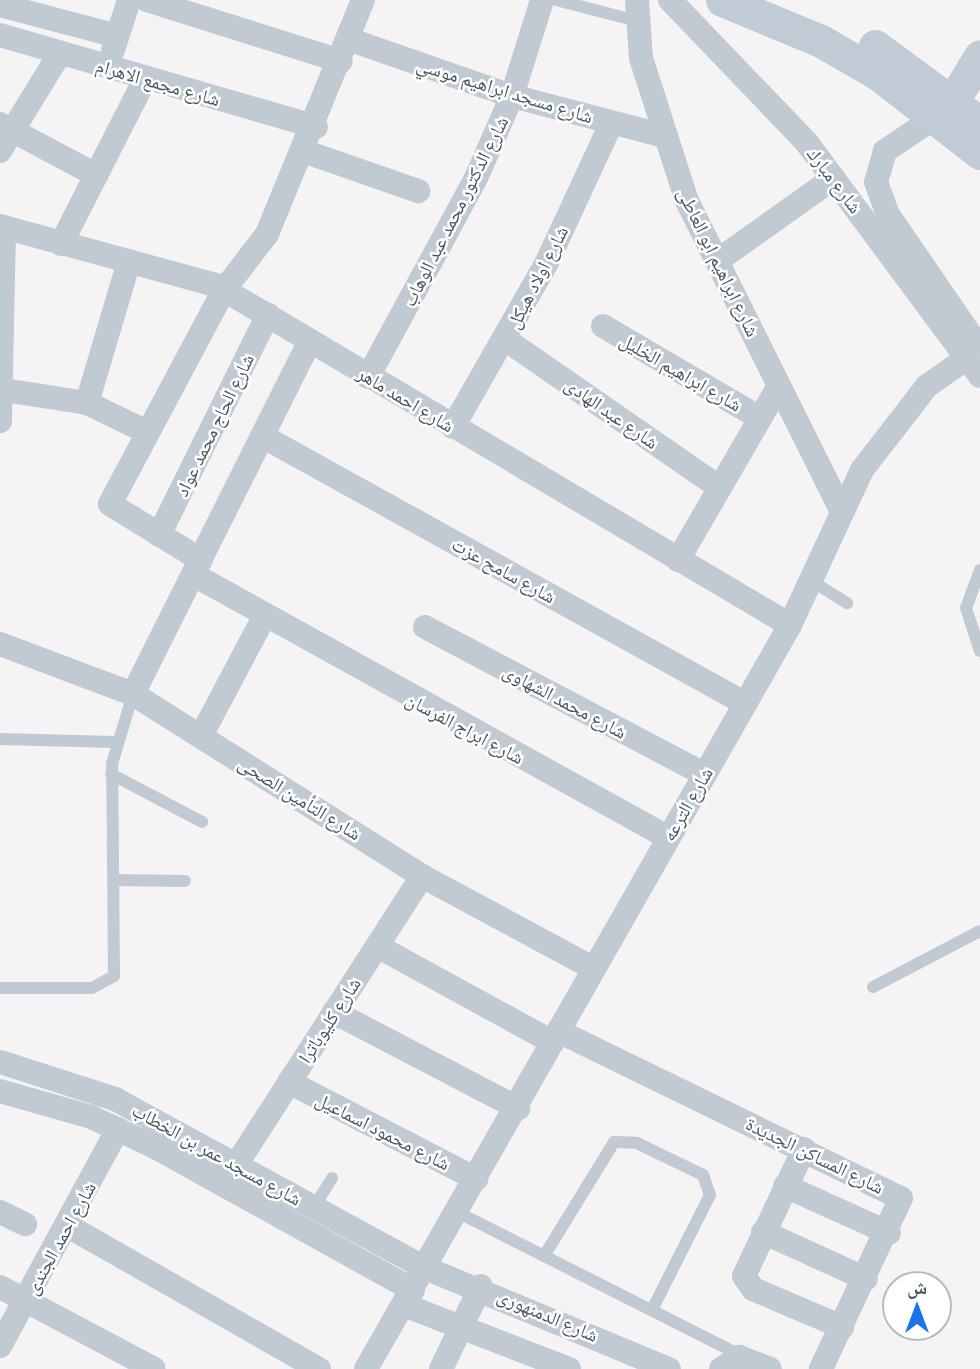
<!DOCTYPE html>
<html>
<head>
<meta charset="utf-8">
<style>
  body { margin:0 }
  #map { position:relative; width:980px; height:1369px; overflow:hidden; background:#f5f3f3; font-family:"Titillium Web","Noto Naskh Arabic",sans-serif }
  div>[style] { position:absolute }
  .service>* { height:12px; margin:-6px; padding:0 6px; transform-origin:6px; border-radius:6px; background:#c1cad2 }
  .minor>* { height:24px; margin:-12px; padding:0 12px; transform-origin:12px; border-radius:12px; background:#c1cad2 }
  .secondary>* { height:33px; margin:-16.5px; padding:0 16.5px; transform-origin:16.5px; border-radius:16.5px; background:#c1cbd6 }
  span { translate:-50% -50%; white-space:nowrap; text-align:center; line-height:1.15; -webkit-text-stroke:5px #fff; paint-order:stroke }
  .street-label { font-size:19px; color:#4a5661 }
  .north { position:absolute; left:882px; top:1271px; width:70px; height:70px; box-sizing:border-box; background:#fff; border:2px solid #b7bbc0; border-radius:50%; rotate:0deg; font-size:19px; font-weight:700; line-height:28px; text-align:center; color:#4a5661 }
  .north::after { content:''; display:block; margin:auto; width:24px; height:32px; background:#1a73e8; clip-path:polygon(50% 0,100% 100%,50% 72%,0 100%) }
</style>
</head>
<body>
<div id="map">
  <div class="service">
    <div style="left:556px;top:0;width:84px;rotate:14.5deg"></div>
    <div style="left:980px;top:570px;width:40px;rotate:110.2deg"></div>
    <div style="left:966px;top:608px;width:45px;rotate:72deg"></div>
    <div style="left:810px;top:580px;width:44px;rotate:31.9deg"></div>
    <div style="left:0;top:739px;width:115px;rotate:1.5deg"></div>
    <div style="left:111px;top:774px;width:103px;rotate:27.8deg"></div>
    <div style="left:114px;top:880px;width:71px;rotate:0.8deg"></div>
    <div style="left:873px;top:987px;width:121px;rotate:-27.6deg"></div>
    <div style="left:0;top:988px;width:92px"></div>
    <div style="left:92px;top:988px;width:25px;rotate:-29deg"></div>
    <div style="left:114px;top:976px;width:212px;rotate:-90.5deg"></div>
    <div style="left:112px;top:764px;width:73px;rotate:-73.3deg"></div>
    <div style="left:314px;top:1207px;width:34px;rotate:-58deg"></div>
    <div style="left:457px;top:1212px;width:319px;rotate:26.8deg"></div>
    <div style="left:544px;top:1256px;width:134px;rotate:-58.4deg"></div>
    <div style="left:614px;top:1142px;width:23px;rotate:2deg"></div>
    <div style="left:637px;top:1143px;width:73px;rotate:25.9deg"></div>
    <div style="left:703px;top:1175px;width:21px;rotate:71deg"></div>
    <div style="left:710px;top:1195px;width:129px;rotate:116.8deg"></div>
  </div>
  <div class="minor">
    <div style="left:147px;top:0;width:203px;rotate:17.5deg"></div>
    <div style="left:637px;top:0;width:58px;rotate:86.1deg"></div>
    <div style="left:641px;top:58px;width:150px;rotate:72.2deg"></div>
    <div style="left:687px;top:201px;width:345px;rotate:63.5deg"></div>
    <div style="left:670px;top:0;width:198px;rotate:46.2deg"></div>
    <div style="left:807px;top:143px;width:290px;rotate:53.4deg"></div>
    <div style="left:0;top:5px;width:121px;rotate:14.8deg"></div>
    <div style="left:0;top:35px;width:329px;rotate:16.2deg"></div>
    <div style="left:348px;top:39px;width:174px;rotate:19.2deg"></div>
    <div style="left:512px;top:96px;width:157px;rotate:14.7deg"></div>
    <div style="left:113px;top:50px;width:52px;rotate:-72.3deg"></div>
    <div style="left:937px;top:116px;width:63px;rotate:146.1deg"></div>
    <div style="left:885px;top:151px;width:32px;rotate:106deg"></div>
    <div style="left:876px;top:182px;width:33px;rotate:70deg"></div>
    <div style="left:887px;top:213px;width:158px;rotate:55.6deg"></div>
    <div style="left:0;top:124px;width:109px;rotate:28deg"></div>
    <div style="left:0;top:151px;width:115px;rotate:-58.5deg"></div>
    <div style="left:306px;top:152px;width:119px;rotate:19.2deg"></div>
    <div style="left:0;top:226px;width:224px;rotate:15.3deg"></div>
    <div style="left:216px;top:285px;width:667px;rotate:30.64deg"></div>
    <div style="left:61px;top:244px;width:185px;rotate:-63deg"></div>
    <div style="left:717px;top:261px;width:143px;rotate:-35.4deg"></div>
    <div style="left:603px;top:326px;width:182px;rotate:30.4deg"></div>
    <div style="left:505px;top:339px;width:260px;rotate:34.7deg"></div>
    <div style="left:368px;top:377px;width:226px;rotate:-61.5deg"></div>
    <div style="left:476px;top:178px;width:90px;rotate:-66.3deg"></div>
    <div style="left:512px;top:96px;width:101px;rotate:-72.6deg"></div>
    <div style="left:4px;top:390px;width:84px;rotate:8.9deg"></div>
    <div style="left:87px;top:403px;width:67px;rotate:25.8deg"></div>
    <div style="left:87px;top:403px;width:148px;rotate:-73.5deg"></div>
    <div style="left:0;top:421px;width:194px;rotate:-88.8deg"></div>
    <div style="left:453px;top:427px;width:190px;rotate:-60.3deg"></div>
    <div style="left:547px;top:262px;width:154px;rotate:-65.1deg"></div>
    <div style="left:264px;top:437px;width:549px;rotate:28.99deg"></div>
    <div style="left:159px;top:535px;width:246px;rotate:-63.7deg"></div>
    <div style="left:201px;top:560px;width:107px;rotate:-148.4deg"></div>
    <div style="left:110px;top:504px;width:242px;rotate:-62deg"></div>
    <div style="left:224px;top:290px;width:71px;rotate:-52.5deg"></div>
    <div style="left:267px;top:234px;width:253px;rotate:-67.7deg"></div>
    <div style="left:678px;top:560px;width:201px;rotate:-59.9deg"></div>
    <div style="left:194px;top:575px;width:541px;rotate:28.98deg"></div>
    <div style="left:425px;top:627px;width:315px;rotate:27.8deg"></div>
    <div style="left:0;top:644px;width:142px;rotate:20.6deg"></div>
    <div style="left:133px;top:694px;width:342px;rotate:32.2deg"></div>
    <div style="left:422px;top:876px;width:194px;rotate:28.3deg"></div>
    <div style="left:133px;top:694px;width:395px;rotate:-63.4deg"></div>
    <div style="left:201px;top:736px;width:132px;rotate:-62.1deg"></div>
    <div style="left:377px;top:946px;width:200px;rotate:28.7deg"></div>
    <div style="left:334px;top:1012px;width:208px;rotate:27.6deg"></div>
    <div style="left:558px;top:1031px;width:381px;rotate:26deg"></div>
    <div style="left:901px;top:1198px;width:189px;rotate:115.1deg"></div>
    <div style="left:0;top:1062px;width:121px;rotate:17.8deg"></div>
    <div style="left:115px;top:1099px;width:353px;rotate:28.6deg"></div>
    <div style="left:425px;top:1268px;width:264px;rotate:22.5deg"></div>
    <div style="left:289px;top:1082px;width:211px;rotate:27.4deg"></div>
    <div style="left:0;top:1091px;width:95px;rotate:15.9deg"></div>
    <div style="left:91px;top:1117px;width:71px;rotate:25.1deg"></div>
    <div style="left:155px;top:1147px;width:295px;rotate:29deg"></div>
    <div style="left:804px;top:1149px;width:140px;rotate:115.3deg"></div>
    <div style="left:744px;top:1276px;width:16px;rotate:55deg"></div>
    <div style="left:753px;top:1289px;width:97px;rotate:23.1deg"></div>
    <div style="left:236px;top:1165px;width:344px;rotate:-57.2deg"></div>
    <div style="left:785px;top:1186px;width:114px;rotate:24.3deg"></div>
    <div style="left:0;top:1212px;width:28px;rotate:26deg"></div>
    <div style="left:68px;top:1226px;width:289px;rotate:29.7deg"></div>
    <div style="left:763px;top:1232px;width:113px;rotate:24.5deg"></div>
    <div style="left:0;top:1287px;width:174px;rotate:28deg"></div>
    <div style="left:404px;top:1305px;width:177px;rotate:21.2deg"></div>
    <div style="left:0;top:1346px;width:247px;rotate:-61.5deg"></div>
    <div style="left:366px;top:1369px;width:856px;rotate:-60.32deg"></div>
    <div style="left:790px;top:625px;width:171px;rotate:-65.1deg"></div>
    <div style="left:862px;top:470px;width:106px;rotate:-52.3deg"></div>
    <div style="left:927px;top:386px;width:49px;rotate:-35deg"></div>
    <div style="left:441px;top:1369px;width:92px;rotate:-64.3deg"></div>
    <div style="left:721px;top:1369px;width:22px;rotate:-34deg"></div>
    <div style="left:739px;top:1357px;width:33px;rotate:21deg"></div>
  </div>
  <div class="secondary">
    <div style="left:722px;top:0;width:107px;rotate:22.5deg"></div>
    <div style="left:821px;top:41px;width:66px;rotate:30.1deg"></div>
    <div style="left:878px;top:74px;width:129px;rotate:37.8deg"></div>
    <div style="left:875px;top:46px;width:130px;rotate:36.3deg"></div>
    <div style="left:954px;top:99px;width:50px;rotate:-58.8deg"></div>
  </div>
  <div class="street-label">
    <span style="left:158px;top:82px;rotate:16deg">شارع مجمع الاهرام</span>
    <span style="left:505px;top:90px;rotate:17deg">شارع مسجد ابراهيم موسي</span>
    <span style="left:835px;top:180px;rotate:53deg">شارع مبارك</span>
    <span style="left:455px;top:211px;rotate:-63deg">شارع الدكتور محمد عبد الوهاب</span>
    <span style="left:719px;top:262px;rotate:64deg">شارع ابراهيم ابو العاطى</span>
    <span style="left:537px;top:277px;rotate:-63deg">شارع اولاد هيكل</span>
    <span style="left:681px;top:372px;rotate:30deg">شارع ابراهيم الخليل</span>
    <span style="left:406px;top:399px;rotate:31deg">شارع احمد ماهر</span>
    <span style="left:612px;top:413px;rotate:35deg">شارع عبد الهادى</span>
    <span style="left:214px;top:425px;rotate:-64deg">شارع الحاج محمد عواد</span>
    <span style="left:504px;top:570px;rotate:29deg">شارع سامح عزت</span>
    <span style="left:565px;top:701px;rotate:28deg">شارع محمد الشهاوى</span>
    <span style="left:465px;top:728px;rotate:28deg">شارع ابراج الفرسان</span>
    <span style="left:300px;top:798px;rotate:32deg">شارع التأمين الصحى</span>
    <span style="left:687px;top:804px;rotate:-60deg">شارع الترعه</span>
    <span style="left:329px;top:1020px;rotate:-57deg">شارع كليوباترا</span>
    <span style="left:383px;top:1131px;rotate:27deg">شارع محمود اسماعيل</span>
    <span style="left:217px;top:1154px;rotate:29deg">شارع مسجد عمر بن الخطاب</span>
    <span style="left:815px;top:1155px;rotate:26deg">شارع المساكن الجديدة</span>
    <span style="left:60px;top:1238px;rotate:-61deg">شارع احمد الجندى</span>
    <span style="left:548px;top:1315px;rotate:23deg">شارع الدمنهورى</span>
  </div>
  <div class="north">ش</div>
</div>
</body>
</html>
